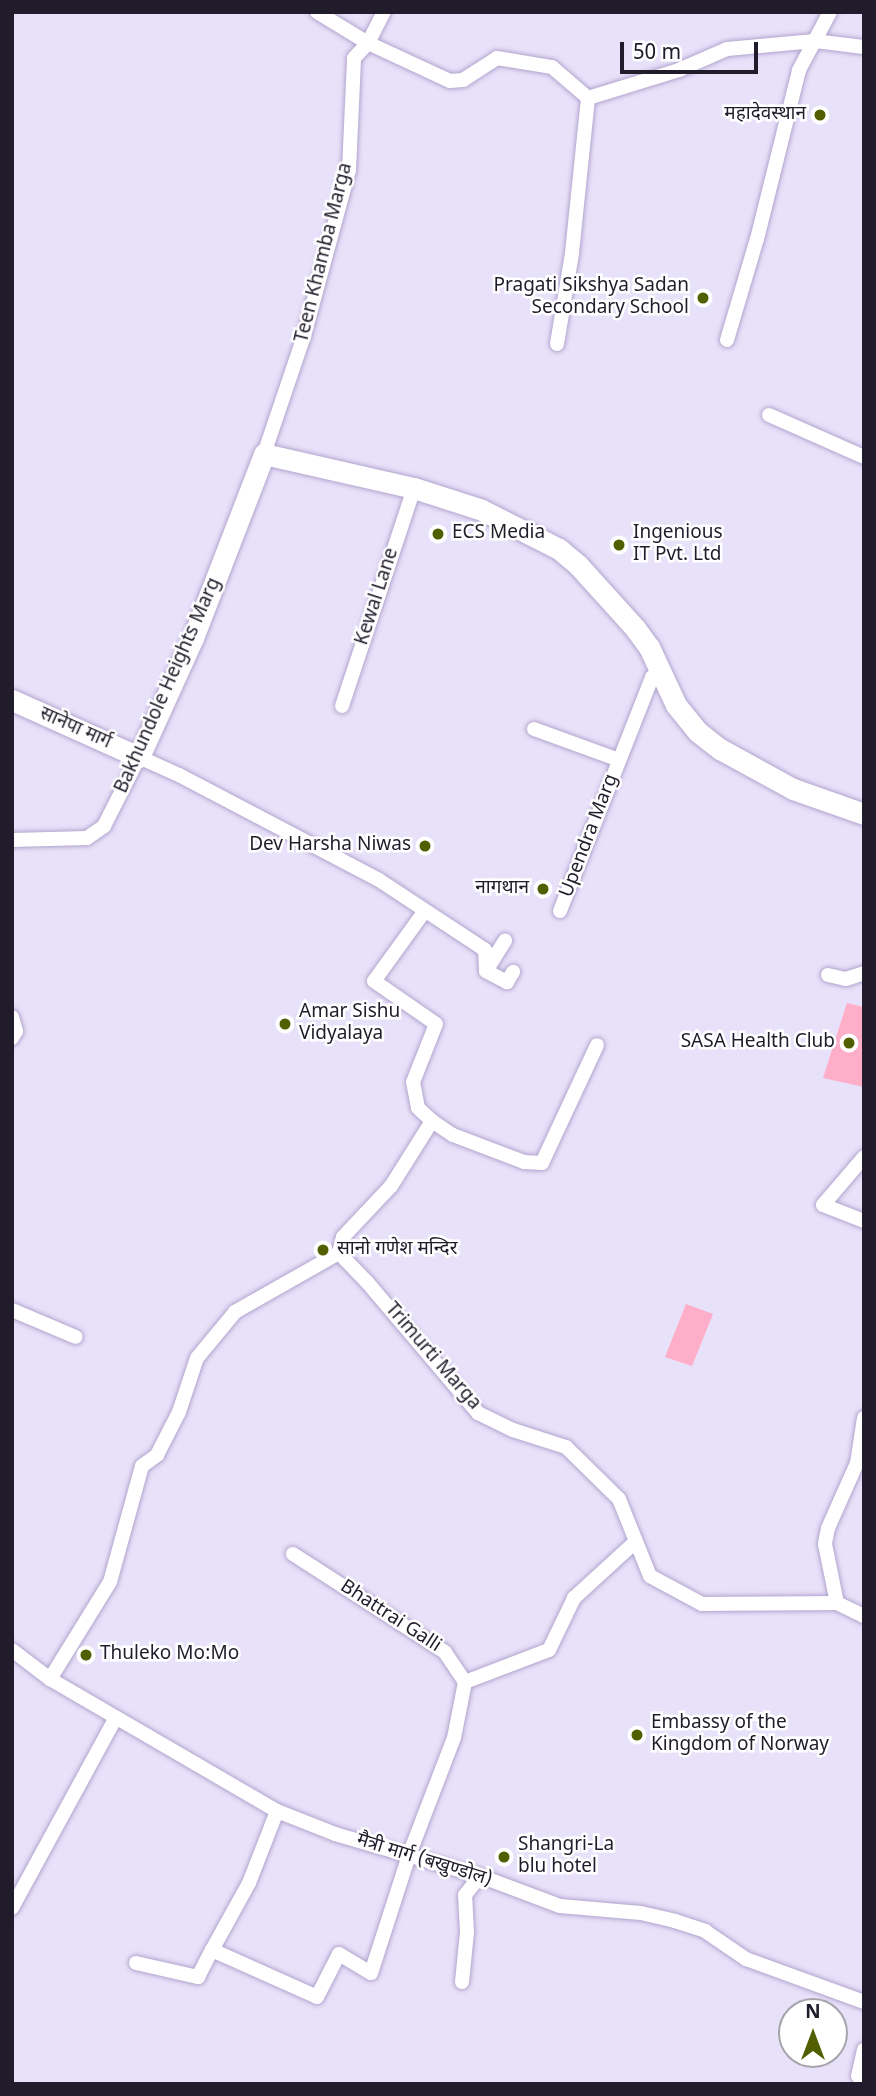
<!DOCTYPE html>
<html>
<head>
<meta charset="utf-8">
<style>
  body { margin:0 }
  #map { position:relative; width:876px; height:2096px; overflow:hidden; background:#e8e1fa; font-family:Georgia,"Noto Sans Devanagari",serif }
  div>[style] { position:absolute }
  .green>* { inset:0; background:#feaec8 }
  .roads { filter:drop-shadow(0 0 2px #b2a5ce) drop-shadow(0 0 2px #b2a5ce) }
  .minor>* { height:14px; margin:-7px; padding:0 7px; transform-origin:7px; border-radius:7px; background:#fff }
  .secondary>* { height:21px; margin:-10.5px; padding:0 10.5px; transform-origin:10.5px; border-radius:10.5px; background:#fff }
  .dots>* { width:19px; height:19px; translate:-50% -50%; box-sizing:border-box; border:4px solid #fff; border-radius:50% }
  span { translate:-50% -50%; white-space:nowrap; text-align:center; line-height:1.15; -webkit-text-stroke:5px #fff; paint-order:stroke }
  .poi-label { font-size:19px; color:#211c2b }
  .right { translate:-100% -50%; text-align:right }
  .left { translate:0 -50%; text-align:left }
  .street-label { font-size:19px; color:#211c2b }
  .frame { position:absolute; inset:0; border:14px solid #211c2b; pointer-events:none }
  .north { position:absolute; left:778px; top:1998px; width:70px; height:70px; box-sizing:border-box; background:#fff; border:2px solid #a6a4aa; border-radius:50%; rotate:0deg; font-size:19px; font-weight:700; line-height:28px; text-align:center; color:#211c2b }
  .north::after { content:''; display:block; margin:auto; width:24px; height:32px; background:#525f00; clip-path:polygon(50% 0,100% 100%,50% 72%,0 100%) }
  .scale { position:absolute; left:620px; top:42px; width:138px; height:32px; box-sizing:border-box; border:4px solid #211c2b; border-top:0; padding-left:9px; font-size:21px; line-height:24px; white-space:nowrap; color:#211c2b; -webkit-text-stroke:5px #fff; paint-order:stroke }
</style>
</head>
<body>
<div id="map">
  <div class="green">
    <div style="clip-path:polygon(847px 1003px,864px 1007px,864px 1087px,823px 1078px)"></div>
    <div style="clip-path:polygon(686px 1304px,713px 1314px,692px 1366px,665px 1357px)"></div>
  </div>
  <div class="roads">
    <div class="minor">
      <div style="left:317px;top:12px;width:60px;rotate:31.3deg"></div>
      <div style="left:368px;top:43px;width:90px;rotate:24.9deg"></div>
      <div style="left:450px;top:81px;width:13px;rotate:-4deg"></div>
      <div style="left:463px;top:80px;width:40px;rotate:-32.9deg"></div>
      <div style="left:497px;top:58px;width:56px;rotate:9.3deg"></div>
      <div style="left:552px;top:67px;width:48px;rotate:40.7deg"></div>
      <div style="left:588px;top:98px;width:95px;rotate:-17.1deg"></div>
      <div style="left:679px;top:70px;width:52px;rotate:-23.6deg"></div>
      <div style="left:727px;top:49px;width:88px;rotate:-5.2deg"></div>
      <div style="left:815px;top:41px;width:49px;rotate:7deg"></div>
      <div style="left:727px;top:340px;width:105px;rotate:-73.5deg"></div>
      <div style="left:757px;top:239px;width:174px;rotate:-76deg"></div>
      <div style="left:799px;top:70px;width:66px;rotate:-61.9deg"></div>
      <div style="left:557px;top:344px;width:92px;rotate:-80.6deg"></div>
      <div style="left:572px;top:253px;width:156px;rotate:-84.1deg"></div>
      <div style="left:769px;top:415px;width:104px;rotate:23.9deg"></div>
      <div style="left:264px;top:454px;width:125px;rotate:-71.3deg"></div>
      <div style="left:304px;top:336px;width:172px;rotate:-74.8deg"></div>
      <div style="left:349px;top:170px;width:112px;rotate:-87.4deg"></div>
      <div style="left:354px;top:58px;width:21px;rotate:-47deg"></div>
      <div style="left:368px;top:43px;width:35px;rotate:-63deg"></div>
      <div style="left:342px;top:706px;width:230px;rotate:-71.7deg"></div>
      <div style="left:534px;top:729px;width:90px;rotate:20deg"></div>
      <div style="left:12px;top:840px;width:75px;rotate:-1.5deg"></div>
      <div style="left:87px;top:838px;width:21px;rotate:-35deg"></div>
      <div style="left:104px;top:826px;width:77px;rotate:-63.1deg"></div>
      <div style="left:139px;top:757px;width:44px;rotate:24.2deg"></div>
      <div style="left:179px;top:775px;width:226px;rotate:27.7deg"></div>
      <div style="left:379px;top:880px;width:127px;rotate:33.4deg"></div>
      <div style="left:485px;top:950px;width:21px;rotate:87deg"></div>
      <div style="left:486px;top:971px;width:24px;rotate:28deg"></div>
      <div style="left:507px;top:982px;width:12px;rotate:-59deg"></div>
      <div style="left:560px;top:911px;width:251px;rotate:-68.5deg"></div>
      <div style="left:652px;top:677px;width:11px;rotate:-34deg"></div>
      <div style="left:424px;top:912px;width:85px;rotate:125.9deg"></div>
      <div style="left:374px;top:981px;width:75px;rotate:34.7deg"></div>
      <div style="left:436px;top:1024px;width:62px;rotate:111.6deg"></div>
      <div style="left:413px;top:1082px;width:26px;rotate:79deg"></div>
      <div style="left:418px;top:1108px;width:19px;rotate:43deg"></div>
      <div style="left:432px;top:1121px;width:25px;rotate:34deg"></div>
      <div style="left:453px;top:1135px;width:76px;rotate:20.8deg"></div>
      <div style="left:524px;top:1162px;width:18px;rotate:3deg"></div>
      <div style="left:542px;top:1163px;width:130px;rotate:-65deg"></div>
      <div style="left:486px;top:971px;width:36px;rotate:-58deg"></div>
      <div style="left:828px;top:975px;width:18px;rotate:13deg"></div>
      <div style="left:846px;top:979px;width:19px;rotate:-18deg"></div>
      <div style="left:12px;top:1017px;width:15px;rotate:74deg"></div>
      <div style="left:16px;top:1031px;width:8px;rotate:120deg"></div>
      <div style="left:432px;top:1121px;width:77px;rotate:122.2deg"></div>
      <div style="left:391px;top:1186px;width:70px;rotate:133.3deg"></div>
      <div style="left:343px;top:1237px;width:16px;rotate:104deg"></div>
      <div style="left:339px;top:1253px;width:40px;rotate:46deg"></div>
      <div style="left:367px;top:1282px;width:172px;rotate:49.7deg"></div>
      <div style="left:478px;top:1413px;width:39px;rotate:26deg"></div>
      <div style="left:513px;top:1430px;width:56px;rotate:17.8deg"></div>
      <div style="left:566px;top:1447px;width:74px;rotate:44.5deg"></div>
      <div style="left:619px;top:1499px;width:83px;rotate:68.1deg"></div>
      <div style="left:650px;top:1576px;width:59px;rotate:28.3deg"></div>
      <div style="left:702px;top:1604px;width:135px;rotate:-0.4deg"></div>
      <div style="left:864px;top:1157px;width:63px;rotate:130.5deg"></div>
      <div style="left:823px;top:1205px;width:44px;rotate:21.3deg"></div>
      <div style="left:12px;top:1310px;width:69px;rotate:22.9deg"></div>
      <div style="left:864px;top:1418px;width:46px;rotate:98.8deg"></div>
      <div style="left:857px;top:1463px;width:71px;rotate:114deg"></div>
      <div style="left:828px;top:1528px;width:16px;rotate:101deg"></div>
      <div style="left:825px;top:1544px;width:60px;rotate:78.5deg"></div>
      <div style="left:837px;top:1603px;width:30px;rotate:26deg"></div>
      <div style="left:12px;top:1650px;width:48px;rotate:37.3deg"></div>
      <div style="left:50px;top:1679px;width:263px;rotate:30.2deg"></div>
      <div style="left:277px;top:1811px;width:62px;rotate:21.6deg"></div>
      <div style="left:335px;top:1834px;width:151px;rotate:16.2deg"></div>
      <div style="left:480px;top:1876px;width:85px;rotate:20.6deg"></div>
      <div style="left:560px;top:1906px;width:81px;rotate:4.9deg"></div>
      <div style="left:641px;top:1913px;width:35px;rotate:13deg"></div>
      <div style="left:675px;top:1921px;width:32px;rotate:18deg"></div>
      <div style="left:705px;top:1931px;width:50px;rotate:34.3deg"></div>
      <div style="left:746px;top:1959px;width:126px;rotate:20deg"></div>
      <div style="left:50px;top:1679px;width:114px;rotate:-58.3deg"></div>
      <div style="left:110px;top:1582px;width:120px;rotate:-74.6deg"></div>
      <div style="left:142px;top:1466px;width:19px;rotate:-36deg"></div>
      <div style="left:157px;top:1455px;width:48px;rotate:-62.9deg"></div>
      <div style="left:179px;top:1412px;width:57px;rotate:-71.6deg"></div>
      <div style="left:197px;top:1358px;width:60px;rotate:-50.4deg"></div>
      <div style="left:235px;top:1312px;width:120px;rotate:-29.6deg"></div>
      <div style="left:465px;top:1682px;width:90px;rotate:-20.9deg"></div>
      <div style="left:549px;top:1650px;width:58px;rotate:-64.3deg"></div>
      <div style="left:574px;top:1598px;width:81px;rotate:-42.5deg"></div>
      <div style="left:12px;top:1908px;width:215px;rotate:-61.4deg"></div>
      <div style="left:212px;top:1950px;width:77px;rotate:-61.1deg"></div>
      <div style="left:249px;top:1883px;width:77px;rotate:-68.7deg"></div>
      <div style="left:136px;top:1963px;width:64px;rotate:12.7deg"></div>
      <div style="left:198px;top:1977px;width:30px;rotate:-63deg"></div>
      <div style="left:212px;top:1950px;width:115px;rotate:24.1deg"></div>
      <div style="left:317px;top:1997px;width:48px;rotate:-62.9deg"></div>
      <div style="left:339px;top:1954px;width:37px;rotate:31deg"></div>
      <div style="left:371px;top:1973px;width:124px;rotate:-72.1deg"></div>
      <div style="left:409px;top:1855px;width:125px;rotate:-69deg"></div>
      <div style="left:454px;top:1738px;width:57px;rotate:-78.9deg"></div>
      <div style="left:465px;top:1682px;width:36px;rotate:-124deg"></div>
      <div style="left:445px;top:1652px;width:181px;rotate:-147.2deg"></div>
      <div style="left:462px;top:1982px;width:50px;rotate:-84.3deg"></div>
      <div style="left:467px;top:1932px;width:37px;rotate:-93deg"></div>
      <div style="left:465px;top:1895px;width:24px;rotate:-52deg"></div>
      <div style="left:858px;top:2076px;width:27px;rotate:-77deg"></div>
    </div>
    <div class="secondary">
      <div style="left:12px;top:700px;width:139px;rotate:24.2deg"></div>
      <div style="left:139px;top:757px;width:131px;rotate:-65.6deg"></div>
      <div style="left:193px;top:638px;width:197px;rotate:-68.9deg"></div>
      <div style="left:264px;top:454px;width:154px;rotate:12.8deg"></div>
      <div style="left:414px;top:488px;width:71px;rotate:17.9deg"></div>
      <div style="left:482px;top:510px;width:86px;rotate:26.9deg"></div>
      <div style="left:559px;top:549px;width:25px;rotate:40deg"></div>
      <div style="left:578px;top:565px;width:85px;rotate:47.9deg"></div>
      <div style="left:635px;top:628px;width:24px;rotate:54deg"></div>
      <div style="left:649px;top:647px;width:64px;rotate:65deg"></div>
      <div style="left:676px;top:705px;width:35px;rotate:51deg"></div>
      <div style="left:698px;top:732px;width:28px;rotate:38deg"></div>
      <div style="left:720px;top:749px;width:83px;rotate:28.7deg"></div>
      <div style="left:793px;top:789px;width:75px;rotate:19.4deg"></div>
    </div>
  </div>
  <div class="dots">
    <div style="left:820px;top:115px;background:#525f00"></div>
    <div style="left:703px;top:298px;background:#525f00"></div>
    <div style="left:438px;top:534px;background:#525f00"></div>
    <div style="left:619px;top:545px;background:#525f00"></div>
    <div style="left:425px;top:846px;background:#525f00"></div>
    <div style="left:543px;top:889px;background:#525f00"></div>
    <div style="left:285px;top:1024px;background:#525f00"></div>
    <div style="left:849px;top:1043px;background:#525f00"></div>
    <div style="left:323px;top:1250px;background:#525f00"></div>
    <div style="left:86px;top:1655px;background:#525f00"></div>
    <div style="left:637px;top:1735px;background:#525f00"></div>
    <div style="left:504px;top:1857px;background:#525f00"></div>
  </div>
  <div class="poi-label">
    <span class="right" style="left:806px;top:115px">महादेवस्थान</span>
    <span class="right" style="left:689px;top:298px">Pragati Sikshya Sadan<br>Secondary School</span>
    <span class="left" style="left:452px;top:534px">ECS Media</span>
    <span class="left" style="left:633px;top:545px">Ingenious<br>IT Pvt. Ltd</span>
    <span class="right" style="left:411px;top:846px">Dev Harsha Niwas</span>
    <span class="right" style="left:529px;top:889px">नागथान</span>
    <span class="left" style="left:299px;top:1024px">Amar Sishu<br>Vidyalaya</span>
    <span class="right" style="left:835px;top:1043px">SASA Health Club</span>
    <span class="left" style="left:337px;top:1250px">सानो गणेश मन्दिर</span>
    <span class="left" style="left:100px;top:1655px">Thuleko Mo:Mo</span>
    <span class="left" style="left:651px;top:1735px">Embassy of the<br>Kingdom of Norway</span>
    <span class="left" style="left:518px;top:1857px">Shangri-La<br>blu hotel</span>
  </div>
  <div class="street-label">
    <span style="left:325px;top:253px;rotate:-76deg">Teen Khamba Marga</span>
    <span style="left:378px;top:597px;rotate:-72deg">Kewal Lane</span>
    <span style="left:169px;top:686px;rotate:-66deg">Bakhundole Heights Marg</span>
    <span style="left:75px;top:729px;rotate:24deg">सानेपा मार्ग</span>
    <span style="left:590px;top:836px;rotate:-69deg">Upendra Marg</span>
    <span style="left:432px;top:1357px;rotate:49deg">Trimurti Marga</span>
    <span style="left:390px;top:1617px;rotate:33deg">Bhattrai Galli</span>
    <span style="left:424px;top:1861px;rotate:17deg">मैत्री मार्ग (बखुण्डोल)</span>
  </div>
  <div class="frame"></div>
  <div class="north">N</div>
  <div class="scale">50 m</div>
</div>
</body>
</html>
